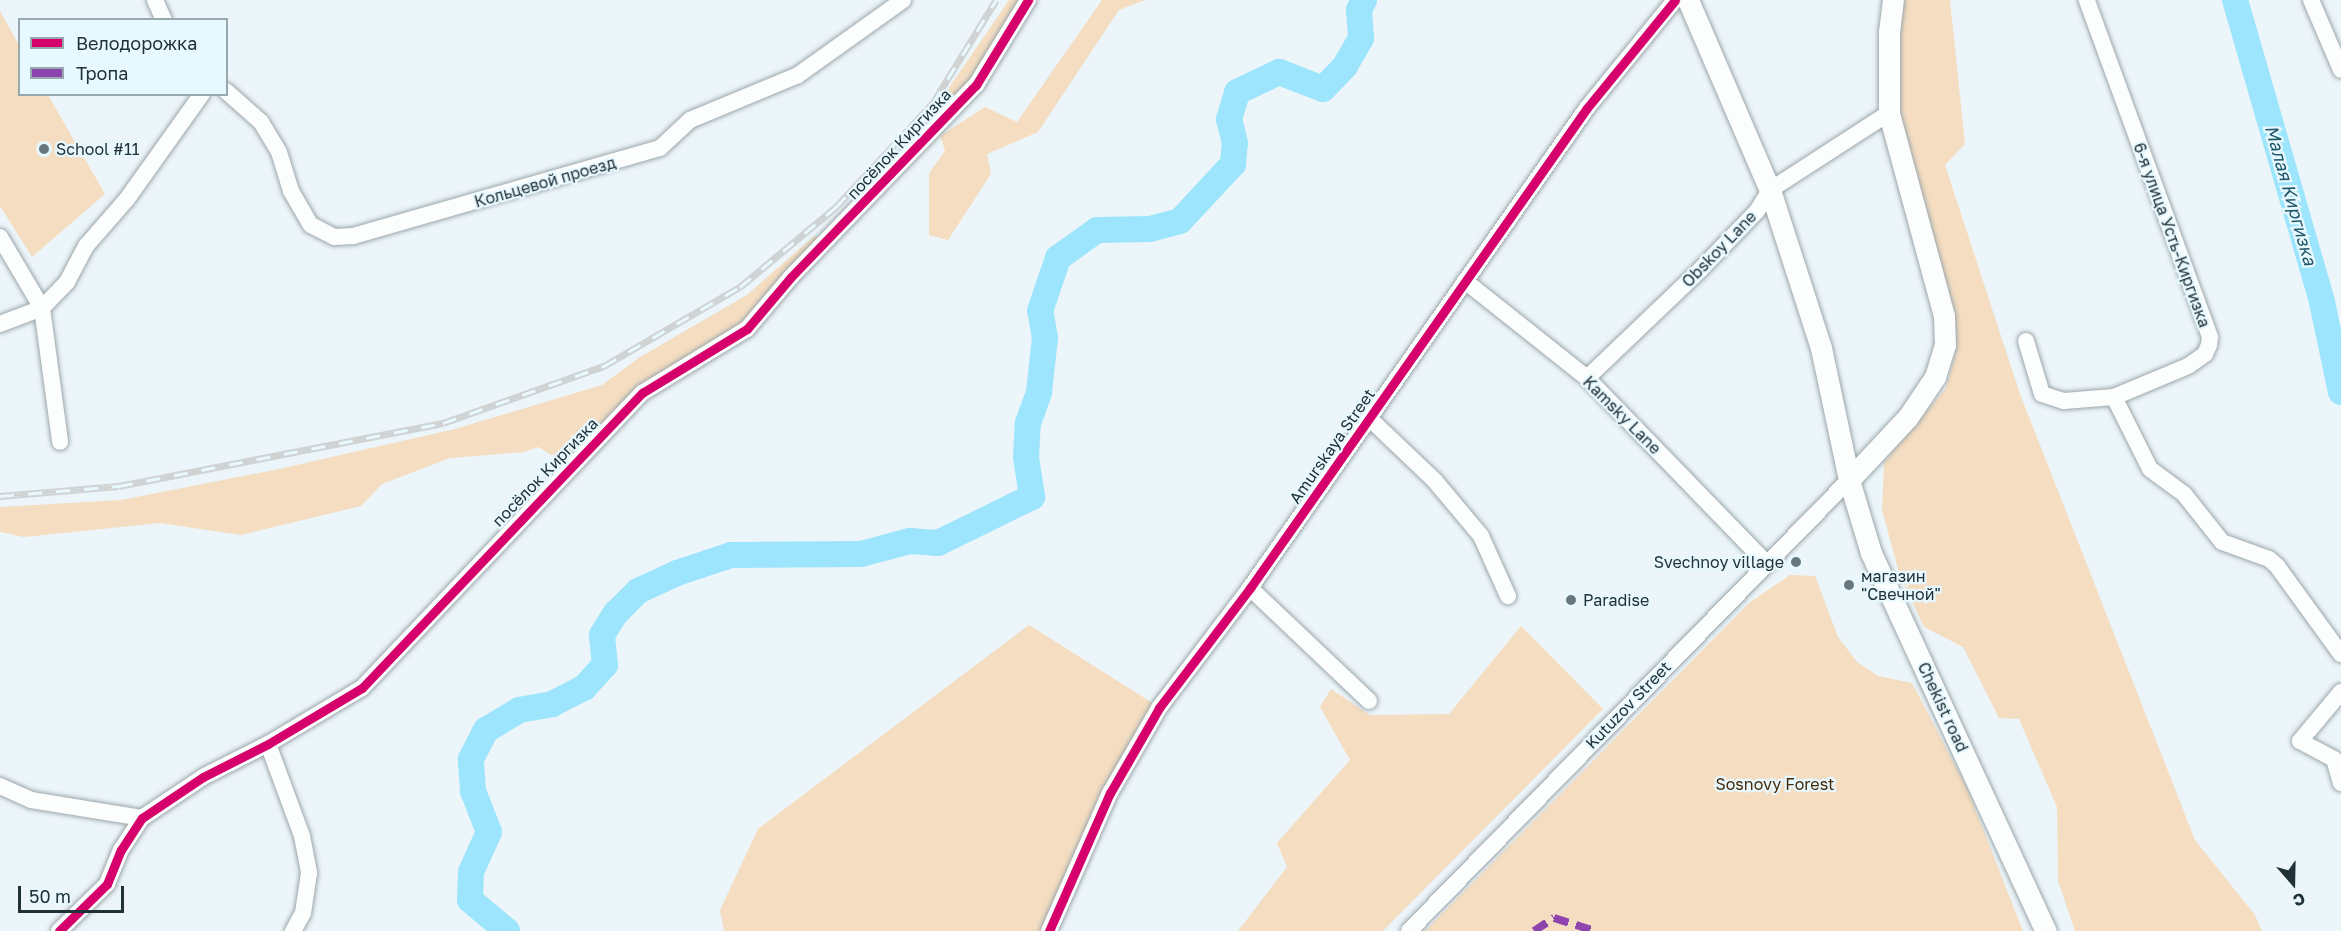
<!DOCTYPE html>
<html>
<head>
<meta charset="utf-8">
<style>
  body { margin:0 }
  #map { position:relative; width:2341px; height:931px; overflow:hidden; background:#ecf5f9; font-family:"Golos Text",sans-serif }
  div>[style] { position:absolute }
  .green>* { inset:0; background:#f4ddc1 }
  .river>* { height:26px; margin:-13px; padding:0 13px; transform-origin:13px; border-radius:13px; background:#9de5fc }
  .roads { filter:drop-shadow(0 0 2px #9ca7ab) drop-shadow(0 0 2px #9ca7ab) }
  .minor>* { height:16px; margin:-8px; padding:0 8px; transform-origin:8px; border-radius:8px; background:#fcfefe }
  .major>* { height:21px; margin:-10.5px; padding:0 10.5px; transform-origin:10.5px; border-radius:10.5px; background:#fcfefe }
  .rail>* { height:7px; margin-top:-3.5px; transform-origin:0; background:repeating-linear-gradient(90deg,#e7f8fe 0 14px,#d0d3d4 0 28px); box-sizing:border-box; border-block:2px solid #d0d3d4 }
  .quiet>* { height:8px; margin-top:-4px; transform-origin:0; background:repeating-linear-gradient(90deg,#8e44ad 0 15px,transparent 0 23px) }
  .cycleway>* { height:9px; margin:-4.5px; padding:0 4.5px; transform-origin:4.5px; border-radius:4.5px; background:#d6006c }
  .dots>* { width:16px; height:16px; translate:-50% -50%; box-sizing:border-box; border:3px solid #e7f8fe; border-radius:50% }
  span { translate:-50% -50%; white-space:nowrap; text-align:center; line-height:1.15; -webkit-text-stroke:4.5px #e7f8fe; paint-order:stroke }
  .street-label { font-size:16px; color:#203137 }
  .poi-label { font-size:16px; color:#203137 }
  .left { translate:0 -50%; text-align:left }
  .right { translate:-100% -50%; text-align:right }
  .park-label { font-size:16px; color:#472b06 }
  .water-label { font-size:18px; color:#205869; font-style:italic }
  .legend { position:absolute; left:18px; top:18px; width:210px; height:78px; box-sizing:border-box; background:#e7f8fe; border:2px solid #97a8ae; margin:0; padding:8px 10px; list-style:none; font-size:18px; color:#203137 }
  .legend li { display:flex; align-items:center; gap:12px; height:30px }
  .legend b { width:30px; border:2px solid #97a8ae }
  .north { position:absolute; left:2263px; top:853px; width:60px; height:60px; -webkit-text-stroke:4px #e7f8fe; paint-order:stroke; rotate:160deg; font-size:16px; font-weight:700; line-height:24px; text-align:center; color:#203137 }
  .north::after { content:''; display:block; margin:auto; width:21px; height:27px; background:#203137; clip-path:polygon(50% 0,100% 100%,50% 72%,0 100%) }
  .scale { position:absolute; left:18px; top:886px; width:106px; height:27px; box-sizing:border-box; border:3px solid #203137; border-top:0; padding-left:8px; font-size:18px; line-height:21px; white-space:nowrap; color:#203137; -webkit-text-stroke:4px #e7f8fe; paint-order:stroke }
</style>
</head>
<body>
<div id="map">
  <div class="green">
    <div style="clip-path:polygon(1009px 0,1024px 0,973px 82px,944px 109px,940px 101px)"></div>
    <div style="clip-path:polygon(1102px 0,1145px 0,1119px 10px,1038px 132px,987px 154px,991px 174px,948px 240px,929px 235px,929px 173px,945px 151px,940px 136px,985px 107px,1017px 122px)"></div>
    <div style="clip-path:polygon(1900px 0,1950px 0,1965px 144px,1945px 165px,2020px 394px,2195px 840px,2255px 915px,2262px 931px,2075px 931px,2058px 881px,2057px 807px,2019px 719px,1999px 718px,1963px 647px,1924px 627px,1899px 573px,1882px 510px,1884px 462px,1946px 388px,1956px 350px,1952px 311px,1898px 111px)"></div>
    <div style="clip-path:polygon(0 11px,19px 45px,20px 94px,48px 95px,105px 194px,32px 257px,0 206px)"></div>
    <div style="clip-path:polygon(814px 236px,823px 238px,742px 327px,693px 358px,567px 464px,538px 447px,524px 452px,450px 458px,382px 484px,361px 506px,241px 535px,160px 523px,24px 537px,0 532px,0 507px,121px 500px,279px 469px,455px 429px,602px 385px,640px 357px,747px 295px)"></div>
    <div style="clip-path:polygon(1790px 575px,1815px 576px,1838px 637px,1857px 662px,1878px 676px,1912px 683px,1967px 788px,2023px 931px,1425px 931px,1749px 603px)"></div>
    <div style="clip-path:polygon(1029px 625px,1154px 704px,1043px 931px,724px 931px,720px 910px,758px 829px)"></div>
    <div style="clip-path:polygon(1521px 626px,1603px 709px,1383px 931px,1238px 931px,1287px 867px,1277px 843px,1350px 760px,1320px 707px,1331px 689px,1370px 715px,1449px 714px)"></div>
  </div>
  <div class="river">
    <div style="left:2235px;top:0;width:314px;rotate:73.9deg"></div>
    <div style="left:2322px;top:302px;width:92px;rotate:78.1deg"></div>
    <div style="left:507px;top:931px;width:48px;rotate:-140deg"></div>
    <div style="left:470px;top:900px;width:28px;rotate:-88deg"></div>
    <div style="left:471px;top:872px;width:44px;rotate:-65.8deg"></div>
    <div style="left:489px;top:832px;width:44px;rotate:-111.3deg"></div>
    <div style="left:473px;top:791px;width:32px;rotate:-94deg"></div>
    <div style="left:471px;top:759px;width:33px;rotate:-63deg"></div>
    <div style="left:486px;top:730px;width:39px;rotate:-31deg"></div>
    <div style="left:519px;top:710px;width:34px;rotate:-10deg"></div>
    <div style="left:552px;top:704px;width:36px;rotate:-27deg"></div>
    <div style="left:584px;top:688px;width:31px;rotate:-48deg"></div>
    <div style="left:605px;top:665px;width:30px;rotate:-96deg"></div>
    <div style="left:602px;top:635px;width:26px;rotate:-58deg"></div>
    <div style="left:616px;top:613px;width:31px;rotate:-45deg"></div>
    <div style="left:638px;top:591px;width:43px;rotate:-24.8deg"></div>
    <div style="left:677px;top:573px;width:57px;rotate:-18.4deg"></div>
    <div style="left:731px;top:555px;width:130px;rotate:-0.4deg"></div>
    <div style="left:861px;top:554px;width:51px;rotate:-14.9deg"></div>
    <div style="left:910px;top:541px;width:28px;rotate:4deg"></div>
    <div style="left:938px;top:543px;width:105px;rotate:-26.1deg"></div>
    <div style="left:1032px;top:497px;width:40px;rotate:-98.5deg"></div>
    <div style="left:1026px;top:457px;width:34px;rotate:-87deg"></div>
    <div style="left:1028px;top:423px;width:33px;rotate:-70deg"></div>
    <div style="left:1039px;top:392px;width:54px;rotate:-83.7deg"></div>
    <div style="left:1045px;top:338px;width:27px;rotate:-100deg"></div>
    <div style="left:1040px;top:311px;width:56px;rotate:-71.2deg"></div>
    <div style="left:1058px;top:258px;width:48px;rotate:-35.7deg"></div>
    <div style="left:1097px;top:230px;width:53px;rotate:-1.1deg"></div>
    <div style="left:1150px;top:229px;width:31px;rotate:-15deg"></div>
    <div style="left:1180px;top:221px;width:78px;rotate:-47.1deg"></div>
    <div style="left:1233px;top:164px;width:21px;rotate:-85deg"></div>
    <div style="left:1235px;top:143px;width:25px;rotate:-104deg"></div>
    <div style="left:1229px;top:119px;width:28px;rotate:-73deg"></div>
    <div style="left:1237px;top:92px;width:47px;rotate:-25.5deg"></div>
    <div style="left:1279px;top:72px;width:47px;rotate:21.1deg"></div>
    <div style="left:1323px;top:89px;width:32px;rotate:-46deg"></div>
    <div style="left:1345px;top:66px;width:32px;rotate:-60deg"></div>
    <div style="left:1361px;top:38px;width:28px;rotate:-94deg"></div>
    <div style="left:1359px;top:10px;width:11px;rotate:-63deg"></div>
  </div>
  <div class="roads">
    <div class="minor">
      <div style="left:155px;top:0;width:22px;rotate:66deg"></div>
      <div style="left:2311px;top:0;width:76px;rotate:66.8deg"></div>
      <div style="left:226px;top:91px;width:47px;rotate:41.5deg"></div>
      <div style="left:261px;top:122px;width:35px;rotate:59deg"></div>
      <div style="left:279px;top:152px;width:41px;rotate:72.9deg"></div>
      <div style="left:291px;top:191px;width:39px;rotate:60deg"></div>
      <div style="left:311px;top:225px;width:27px;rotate:27deg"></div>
      <div style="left:335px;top:237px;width:18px;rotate:-3deg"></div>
      <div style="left:353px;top:236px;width:319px;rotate:-16deg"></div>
      <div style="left:660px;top:148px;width:41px;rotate:-43deg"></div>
      <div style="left:690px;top:120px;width:117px;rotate:-22.6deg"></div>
      <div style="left:798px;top:75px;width:129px;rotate:-35.5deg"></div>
      <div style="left:0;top:237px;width:82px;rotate:59.4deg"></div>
      <div style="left:42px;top:308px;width:135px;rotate:82.3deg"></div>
      <div style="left:1465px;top:281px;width:156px;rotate:38.5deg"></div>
      <div style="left:1587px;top:378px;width:257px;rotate:45.9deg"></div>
      <div style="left:0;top:324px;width:45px;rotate:-20.9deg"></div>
      <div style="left:42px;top:308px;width:36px;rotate:-46deg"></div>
      <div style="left:67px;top:282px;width:41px;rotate:-62.2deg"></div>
      <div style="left:86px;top:246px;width:62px;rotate:-48.9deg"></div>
      <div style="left:127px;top:199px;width:129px;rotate:-54.5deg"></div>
      <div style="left:2026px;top:341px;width:55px;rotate:73.2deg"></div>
      <div style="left:2042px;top:394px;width:23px;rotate:18deg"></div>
      <div style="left:2064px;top:401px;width:50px;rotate:-4.6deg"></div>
      <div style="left:2114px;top:397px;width:80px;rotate:-22.7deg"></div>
      <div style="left:2188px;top:366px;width:21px;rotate:-35deg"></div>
      <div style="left:2205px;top:354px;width:10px;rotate:-66deg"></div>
      <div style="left:2209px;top:345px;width:8px;rotate:-83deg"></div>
      <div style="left:2210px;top:337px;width:359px;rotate:-110.1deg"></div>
      <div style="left:1587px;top:378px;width:156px;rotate:-43.7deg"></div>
      <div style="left:1700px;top:270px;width:82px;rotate:-46deg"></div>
      <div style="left:1757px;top:211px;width:25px;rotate:-58deg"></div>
      <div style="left:1770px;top:190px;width:142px;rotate:-32.9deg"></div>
      <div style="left:2114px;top:397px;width:80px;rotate:63.4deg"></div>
      <div style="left:2150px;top:469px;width:42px;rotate:36.3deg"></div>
      <div style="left:2184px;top:494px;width:61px;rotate:51.6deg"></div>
      <div style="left:2222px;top:542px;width:50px;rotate:19.9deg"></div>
      <div style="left:2269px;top:559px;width:11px;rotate:41deg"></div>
      <div style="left:2277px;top:566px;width:109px;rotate:54deg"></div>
      <div style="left:1370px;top:419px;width:90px;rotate:43.6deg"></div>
      <div style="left:1435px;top:481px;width:72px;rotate:50.1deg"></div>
      <div style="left:1481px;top:536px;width:66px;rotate:65.8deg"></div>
      <div style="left:1250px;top:588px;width:164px;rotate:43.5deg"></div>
      <div style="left:2341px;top:692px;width:64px;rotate:129.9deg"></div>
      <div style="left:2300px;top:741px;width:38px;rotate:28deg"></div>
      <div style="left:2334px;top:759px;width:25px;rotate:74deg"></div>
      <div style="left:268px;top:744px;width:98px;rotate:69.7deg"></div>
      <div style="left:302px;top:836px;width:38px;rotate:79deg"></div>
      <div style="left:309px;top:873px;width:40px;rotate:98.5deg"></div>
      <div style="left:303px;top:913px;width:21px;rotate:119deg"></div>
      <div style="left:0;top:786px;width:34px;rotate:24deg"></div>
      <div style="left:31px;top:800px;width:112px;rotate:9.2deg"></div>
      <div style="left:59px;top:931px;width:67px;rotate:-44.4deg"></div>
      <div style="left:107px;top:884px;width:37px;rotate:-68deg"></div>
      <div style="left:121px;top:850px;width:38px;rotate:-57deg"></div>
      <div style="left:142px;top:818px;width:73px;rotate:-33.9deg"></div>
      <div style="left:203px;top:777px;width:73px;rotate:-26.9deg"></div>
      <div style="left:268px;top:744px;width:109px;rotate:-30.8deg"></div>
      <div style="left:362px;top:688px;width:407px;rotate:-46.5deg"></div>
      <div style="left:642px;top:393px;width:123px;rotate:-31.4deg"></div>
      <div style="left:747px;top:329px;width:68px;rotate:-49.8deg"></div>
      <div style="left:791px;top:277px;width:267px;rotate:-46.1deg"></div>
      <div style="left:976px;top:85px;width:100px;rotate:-58.5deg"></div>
      <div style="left:1049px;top:931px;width:151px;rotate:-66.2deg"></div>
      <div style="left:1110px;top:793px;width:98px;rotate:-60deg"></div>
      <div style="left:1159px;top:708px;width:151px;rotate:-52.8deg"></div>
      <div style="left:1250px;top:588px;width:586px;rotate:-54.93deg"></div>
      <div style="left:1587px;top:108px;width:139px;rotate:-50.8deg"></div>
      <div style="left:1409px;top:931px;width:630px;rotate:-45.71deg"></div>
    </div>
    <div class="major">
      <div style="left:1688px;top:0;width:207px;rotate:66.7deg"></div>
      <div style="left:1770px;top:190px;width:166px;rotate:72.1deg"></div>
      <div style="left:1821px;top:348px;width:135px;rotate:78deg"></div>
      <div style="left:1849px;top:480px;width:76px;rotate:73.2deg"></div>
      <div style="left:1871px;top:553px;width:417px;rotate:65.2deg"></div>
      <div style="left:1849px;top:480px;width:86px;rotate:-46.9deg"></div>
      <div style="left:1908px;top:417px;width:48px;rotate:-56deg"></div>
      <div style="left:1935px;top:377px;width:34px;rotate:-73deg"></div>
      <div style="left:1945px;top:345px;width:29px;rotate:-92deg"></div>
      <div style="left:1944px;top:316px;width:210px;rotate:-105.2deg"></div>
      <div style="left:1889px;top:113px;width:81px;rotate:-90deg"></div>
      <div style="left:1889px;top:32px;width:32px;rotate:-83deg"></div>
    </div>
  </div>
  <div class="rail">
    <div style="left:0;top:496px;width:119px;rotate:-4.8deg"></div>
    <div style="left:119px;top:486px;width:330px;rotate:-11deg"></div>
    <div style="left:443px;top:423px;width:171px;rotate:-19.5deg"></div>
    <div style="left:604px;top:366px;width:157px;rotate:-30.2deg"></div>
    <div style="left:740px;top:287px;width:125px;rotate:-39.8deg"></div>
    <div style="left:836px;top:207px;width:142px;rotate:-47deg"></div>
    <div style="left:933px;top:103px;width:121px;rotate:-58.5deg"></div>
  </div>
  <div class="quiet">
    <div style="left:1534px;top:931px;width:24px;rotate:-33deg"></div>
    <div style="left:1554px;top:918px;width:43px;rotate:17.6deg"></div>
  </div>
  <div class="cycleway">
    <div style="left:59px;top:931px;width:67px;rotate:-44.4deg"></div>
    <div style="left:107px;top:884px;width:37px;rotate:-68deg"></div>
    <div style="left:121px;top:850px;width:38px;rotate:-57deg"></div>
    <div style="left:142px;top:818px;width:73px;rotate:-33.9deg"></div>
    <div style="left:203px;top:777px;width:73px;rotate:-26.9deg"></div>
    <div style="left:268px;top:744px;width:109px;rotate:-30.8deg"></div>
    <div style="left:362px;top:688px;width:407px;rotate:-46.5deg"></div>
    <div style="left:642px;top:393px;width:123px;rotate:-31.4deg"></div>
    <div style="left:747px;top:329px;width:68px;rotate:-49.8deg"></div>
    <div style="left:791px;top:277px;width:267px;rotate:-46.1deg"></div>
    <div style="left:976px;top:85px;width:100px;rotate:-58.5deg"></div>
    <div style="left:1049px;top:931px;width:151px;rotate:-66.2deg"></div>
    <div style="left:1110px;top:793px;width:98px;rotate:-60deg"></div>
    <div style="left:1159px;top:708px;width:151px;rotate:-52.8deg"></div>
    <div style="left:1250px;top:588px;width:586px;rotate:-54.93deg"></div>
    <div style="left:1587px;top:108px;width:139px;rotate:-50.8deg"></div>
  </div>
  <div class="dots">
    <div style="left:44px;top:149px;background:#67767b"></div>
    <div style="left:1796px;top:562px;background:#67767b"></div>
    <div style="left:1849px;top:585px;background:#67767b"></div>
    <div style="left:1571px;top:600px;background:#67767b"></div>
  </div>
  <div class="street-label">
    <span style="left:899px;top:144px;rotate:-47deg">посёлок Киргизка</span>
    <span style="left:545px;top:182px;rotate:-16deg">Кольцевой проезд</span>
    <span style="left:2172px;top:235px;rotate:70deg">6-я улица Усть-Киргизка</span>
    <span style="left:1719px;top:249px;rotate:-46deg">Obskoy Lane</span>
    <span style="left:1622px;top:415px;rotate:45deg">Kamsky Lane</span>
    <span style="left:1332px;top:446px;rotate:-55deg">Amurskaya Street</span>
    <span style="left:545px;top:472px;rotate:-46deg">посёлок Киргизка</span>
    <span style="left:1628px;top:705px;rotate:-46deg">Kutuzov Street</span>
    <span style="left:1943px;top:707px;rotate:65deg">Chekist road</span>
  </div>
  <div class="poi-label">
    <span class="left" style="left:56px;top:149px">School #11</span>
    <span class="right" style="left:1784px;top:562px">Svechnoy village</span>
    <span class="left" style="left:1861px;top:585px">магазин<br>"Свечной"</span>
    <span class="left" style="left:1583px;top:600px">Paradise</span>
  </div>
  <div class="park-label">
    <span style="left:1775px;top:784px">Sosnovy Forest</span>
  </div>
  <div class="water-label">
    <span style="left:2291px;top:195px;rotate:74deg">Малая Киргизка</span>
  </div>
  <ul class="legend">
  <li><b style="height:8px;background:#d6006c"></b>Велодорожка</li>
  <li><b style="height:8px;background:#8e44ad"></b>Тропа</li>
  </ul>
  <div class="north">С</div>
  <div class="scale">50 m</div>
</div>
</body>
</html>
